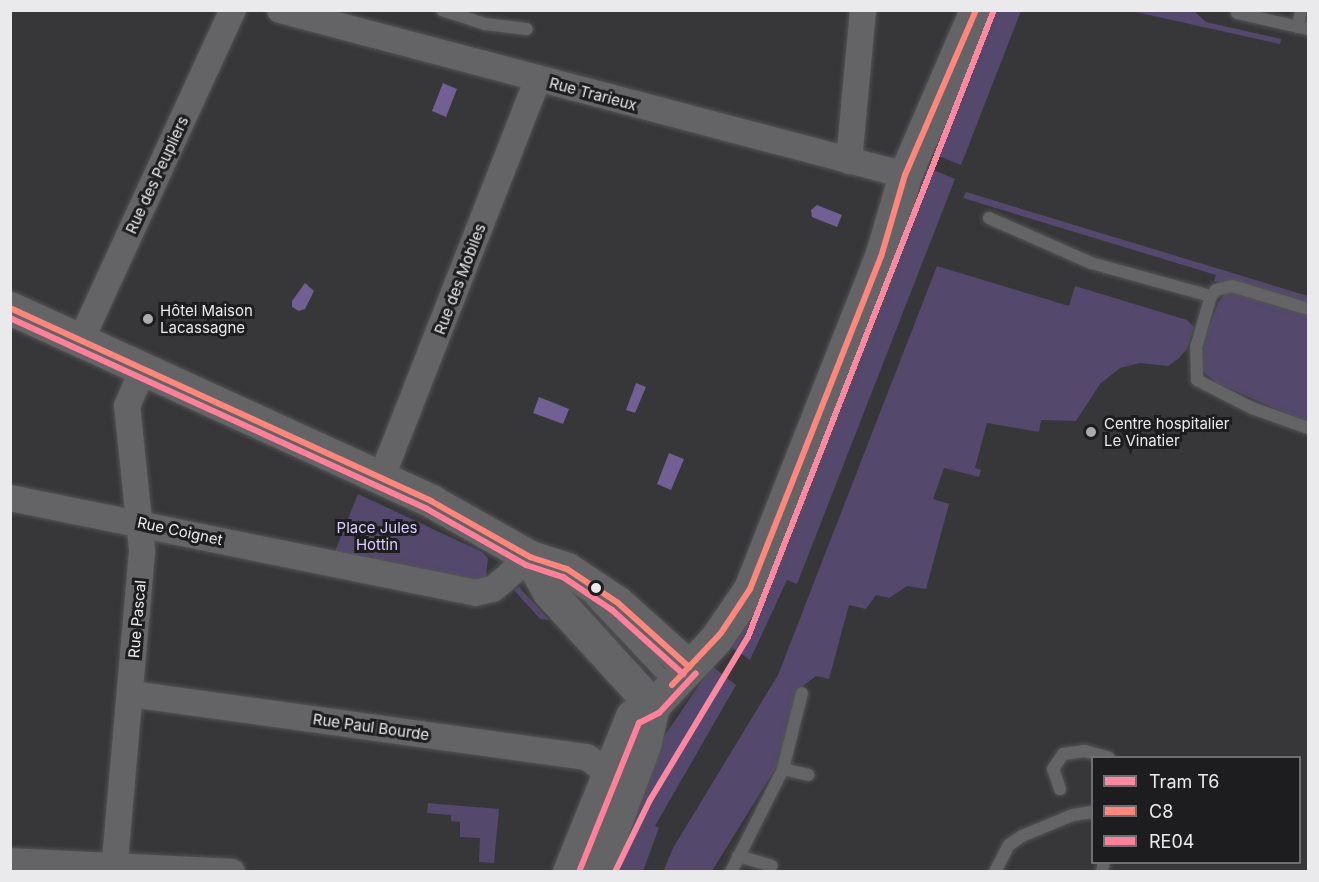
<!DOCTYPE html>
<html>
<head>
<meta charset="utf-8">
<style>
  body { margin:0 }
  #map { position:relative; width:1319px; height:882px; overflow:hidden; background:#373638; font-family:Inter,sans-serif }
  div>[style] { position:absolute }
  .green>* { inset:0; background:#54486d }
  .water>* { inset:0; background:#706093 }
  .roads { filter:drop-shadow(0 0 2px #535355) drop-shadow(0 0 2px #535355) }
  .service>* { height:12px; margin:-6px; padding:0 6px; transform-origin:6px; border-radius:6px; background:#646365 }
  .minor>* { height:26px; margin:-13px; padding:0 13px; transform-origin:13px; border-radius:13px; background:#646365 }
  .secondary>* { height:33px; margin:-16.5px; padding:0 16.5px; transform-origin:16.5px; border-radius:16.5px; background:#646365 }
  .bus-1>* { height:6px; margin:-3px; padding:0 3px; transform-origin:3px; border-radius:3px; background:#fe867c }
  .bus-2>* { height:6px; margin:-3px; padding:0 3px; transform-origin:3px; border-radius:3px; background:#ff8098 }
  .tram-1>* { height:6px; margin:-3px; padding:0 3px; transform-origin:3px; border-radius:3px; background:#ff88a0 }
  .dots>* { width:16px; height:16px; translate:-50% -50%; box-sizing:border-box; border:3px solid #1d1d1f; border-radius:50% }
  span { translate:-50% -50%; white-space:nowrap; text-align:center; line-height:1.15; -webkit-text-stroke:6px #1d1d1f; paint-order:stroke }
  .street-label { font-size:15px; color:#eae9ec }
  .poi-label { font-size:15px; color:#eae9ec }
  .left { translate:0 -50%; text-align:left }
  .park-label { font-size:15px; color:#dbccff }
  .frame { position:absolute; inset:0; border:12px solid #eae9ec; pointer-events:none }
  .legend { position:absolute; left:1091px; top:756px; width:210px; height:108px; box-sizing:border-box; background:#1d1d1f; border:2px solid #6f6f71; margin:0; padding:8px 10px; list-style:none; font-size:18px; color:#eae9ec }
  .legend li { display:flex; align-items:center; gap:12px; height:30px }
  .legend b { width:30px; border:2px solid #6f6f71 }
</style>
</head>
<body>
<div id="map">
  <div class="green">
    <div style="clip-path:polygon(989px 11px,1021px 11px,961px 165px,929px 152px)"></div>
    <div style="clip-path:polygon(1131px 11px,1194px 11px,1206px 22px,1281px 39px,1280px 44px)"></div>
    <div style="clip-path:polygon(924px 166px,955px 179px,797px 584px,787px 580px,750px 660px,728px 645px)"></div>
    <div style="clip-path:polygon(966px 192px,1308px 296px,1308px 303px,1214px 281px,1216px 275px,963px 198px)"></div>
    <div style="clip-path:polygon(937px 266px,1069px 306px,1075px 286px,1187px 320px,1194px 327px,1187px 349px,1178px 359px,1168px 366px,1140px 363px,1120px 368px,1100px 384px,1076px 421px,1041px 420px,1039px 432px,987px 423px,975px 468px,981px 470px,979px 477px,944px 468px,933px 499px,949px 504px,926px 589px,907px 586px,889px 598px,876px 595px,866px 609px,849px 605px,829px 679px,816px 676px,800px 688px,782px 758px,712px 871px,663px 872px,673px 848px,778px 675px)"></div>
    <div style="clip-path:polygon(1233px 292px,1308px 314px,1308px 423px,1217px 383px,1202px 371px,1201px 347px,1218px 303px,1225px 293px)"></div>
    <div style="clip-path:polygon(358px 494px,482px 552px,488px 558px,486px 577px,479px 583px,332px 559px)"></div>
    <div style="clip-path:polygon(519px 587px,549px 620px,540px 619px,514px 590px)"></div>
    <div style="clip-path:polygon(712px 666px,736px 685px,655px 826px,659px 828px,643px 871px,608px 872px,661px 741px)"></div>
    <div style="clip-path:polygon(428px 803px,499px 809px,494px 863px,479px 862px,480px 838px,460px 837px,460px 822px,451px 821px,451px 815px,427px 813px)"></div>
  </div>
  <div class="water">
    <div style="clip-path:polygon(443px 83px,457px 89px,446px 117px,432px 111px)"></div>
    <div style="clip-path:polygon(817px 205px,842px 215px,837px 227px,812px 217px,811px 210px)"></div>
    <div style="clip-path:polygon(305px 283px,314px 291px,305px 309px,299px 311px,292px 307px,292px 301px)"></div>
    <div style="clip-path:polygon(636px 383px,646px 387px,635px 413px,626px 410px)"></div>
    <div style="clip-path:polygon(539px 397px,569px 409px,563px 424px,533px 413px)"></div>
    <div style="clip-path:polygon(669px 453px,684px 459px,671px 490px,657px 484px)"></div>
  </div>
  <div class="roads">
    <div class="service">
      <div style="left:442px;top:10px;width:45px;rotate:18deg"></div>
      <div style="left:485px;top:24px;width:42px;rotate:6.8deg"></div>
      <div style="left:1237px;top:13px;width:73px;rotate:12.7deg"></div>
      <div style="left:1298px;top:27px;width:17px;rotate:-80deg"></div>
      <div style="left:989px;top:218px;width:111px;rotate:23.8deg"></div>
      <div style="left:1091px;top:263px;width:124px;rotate:15.4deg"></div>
      <div style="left:1211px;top:296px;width:53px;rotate:106.4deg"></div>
      <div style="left:1196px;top:347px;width:33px;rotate:88deg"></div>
      <div style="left:1197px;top:380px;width:62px;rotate:27deg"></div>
      <div style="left:1252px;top:408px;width:59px;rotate:19.7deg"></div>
      <div style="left:1211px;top:296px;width:8px;rotate:-50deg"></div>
      <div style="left:1216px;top:290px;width:16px;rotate:-14deg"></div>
      <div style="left:1232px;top:286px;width:79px;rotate:16.8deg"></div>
      <div style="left:592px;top:600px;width:117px;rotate:46.7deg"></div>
      <div style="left:783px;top:769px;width:26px;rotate:13deg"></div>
      <div style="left:1060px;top:789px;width:21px;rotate:-109deg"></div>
      <div style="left:1053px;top:769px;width:18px;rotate:-56deg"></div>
      <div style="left:1063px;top:754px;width:22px;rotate:-8deg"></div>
      <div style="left:1085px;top:751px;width:25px;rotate:16deg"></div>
      <div style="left:738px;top:856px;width:35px;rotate:16deg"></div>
      <div style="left:731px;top:872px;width:115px;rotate:-63.2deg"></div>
      <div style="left:783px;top:769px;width:78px;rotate:-76deg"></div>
      <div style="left:995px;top:872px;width:30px;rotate:-63deg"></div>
      <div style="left:1009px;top:845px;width:16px;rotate:-35deg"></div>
      <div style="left:1022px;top:836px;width:55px;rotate:-22.4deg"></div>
      <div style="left:1073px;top:815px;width:19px;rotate:-9deg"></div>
      <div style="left:1102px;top:872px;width:10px;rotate:-79deg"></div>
    </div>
    <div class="minor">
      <div style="left:280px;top:10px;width:646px;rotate:14.79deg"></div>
      <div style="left:849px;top:161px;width:152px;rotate:-84.7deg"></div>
      <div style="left:81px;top:340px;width:363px;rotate:-65.3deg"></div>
      <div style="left:381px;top:479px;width:430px;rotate:-68.6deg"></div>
      <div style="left:10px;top:498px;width:475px;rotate:11.5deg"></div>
      <div style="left:475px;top:593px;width:18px;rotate:-13deg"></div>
      <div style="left:493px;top:589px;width:49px;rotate:-40.9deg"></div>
      <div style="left:131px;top:694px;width:460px;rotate:7.9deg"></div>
      <div style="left:587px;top:757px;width:25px;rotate:37deg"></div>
      <div style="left:10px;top:861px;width:222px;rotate:2.8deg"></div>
      <div style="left:114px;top:872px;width:323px;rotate:-85deg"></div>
      <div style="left:142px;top:550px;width:145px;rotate:-95.9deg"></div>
      <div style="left:127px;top:406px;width:40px;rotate:-66.6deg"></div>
    </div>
    <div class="secondary">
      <div style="left:10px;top:308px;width:463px;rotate:24.6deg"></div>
      <div style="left:431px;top:501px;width:114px;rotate:29.5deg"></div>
      <div style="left:530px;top:557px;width:39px;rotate:18deg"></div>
      <div style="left:567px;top:569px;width:61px;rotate:33.7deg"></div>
      <div style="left:618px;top:603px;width:96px;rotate:42deg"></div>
      <div style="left:530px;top:557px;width:38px;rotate:62deg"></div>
      <div style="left:548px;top:591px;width:156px;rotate:47.6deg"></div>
      <div style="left:569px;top:872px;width:168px;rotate:-68deg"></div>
      <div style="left:632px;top:716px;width:23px;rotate:-25deg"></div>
      <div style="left:653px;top:706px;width:91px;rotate:-46.8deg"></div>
      <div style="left:715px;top:640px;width:62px;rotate:-55.5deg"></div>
      <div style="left:750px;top:589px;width:357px;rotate:-68.5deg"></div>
      <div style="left:881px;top:257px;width:85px;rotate:-73.7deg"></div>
      <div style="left:905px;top:175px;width:180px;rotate:-66.7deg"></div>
      <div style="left:597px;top:872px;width:135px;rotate:-69.7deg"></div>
      <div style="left:644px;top:745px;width:40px;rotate:-77deg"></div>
    </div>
  </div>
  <div class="bus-1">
    <div style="left:10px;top:308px;width:463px;rotate:24.6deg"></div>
    <div style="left:431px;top:501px;width:114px;rotate:29.5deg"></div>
    <div style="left:530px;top:557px;width:39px;rotate:18deg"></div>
    <div style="left:567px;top:569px;width:61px;rotate:33.7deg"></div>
    <div style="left:618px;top:603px;width:96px;rotate:42deg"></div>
    <div style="left:672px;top:685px;width:71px;rotate:-46.7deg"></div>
    <div style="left:721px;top:633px;width:53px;rotate:-56.6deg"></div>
    <div style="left:750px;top:589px;width:357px;rotate:-68.5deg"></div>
    <div style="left:881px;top:257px;width:85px;rotate:-73.7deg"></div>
    <div style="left:905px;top:175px;width:180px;rotate:-66.7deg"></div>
  </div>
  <div class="bus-2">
    <div style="left:10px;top:318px;width:459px;rotate:24.6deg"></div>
    <div style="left:427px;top:509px;width:114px;rotate:29.5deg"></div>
    <div style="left:526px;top:565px;width:39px;rotate:18deg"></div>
    <div style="left:563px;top:577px;width:59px;rotate:34deg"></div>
    <div style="left:612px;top:610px;width:96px;rotate:42deg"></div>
    <div style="left:579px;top:872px;width:161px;rotate:-68.1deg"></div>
    <div style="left:639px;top:723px;width:22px;rotate:-27deg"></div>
    <div style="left:659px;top:713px;width:54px;rotate:-47.2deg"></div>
  </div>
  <div class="tram-1">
    <div style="left:615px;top:872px;width:80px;rotate:-64.1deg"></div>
    <div style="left:650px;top:800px;width:190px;rotate:-59deg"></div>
    <div style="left:748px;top:637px;width:674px;rotate:-68.58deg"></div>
  </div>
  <div class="dots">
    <div style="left:148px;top:319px;background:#abaaad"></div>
    <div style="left:1091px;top:432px;background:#abaaad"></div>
    <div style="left:596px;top:588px;background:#eae9ec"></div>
  </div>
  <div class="street-label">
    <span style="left:593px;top:94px;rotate:15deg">Rue Trarieux</span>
    <span style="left:157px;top:175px;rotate:-65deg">Rue des Peupliers</span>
    <span style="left:460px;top:279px;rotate:-69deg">Rue des Mobiles</span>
    <span style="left:180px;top:531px;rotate:12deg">Rue Coignet</span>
    <span style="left:137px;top:619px;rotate:-85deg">Rue Pascal</span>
    <span style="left:371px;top:727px;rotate:8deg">Rue Paul Bourde</span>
  </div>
  <div class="poi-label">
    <span class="left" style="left:160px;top:319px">Hôtel Maison<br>Lacassagne</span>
    <span class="left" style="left:1104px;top:432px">Centre hospitalier<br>Le Vinatier</span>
  </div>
  <div class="park-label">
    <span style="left:377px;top:536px">Place Jules<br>Hottin</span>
  </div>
  <div class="frame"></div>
  <ul class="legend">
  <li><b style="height:8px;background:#ff88a0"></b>Tram T6</li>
  <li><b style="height:8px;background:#fe867c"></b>C8</li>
  <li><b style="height:8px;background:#ff8098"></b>RE04</li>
  </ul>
</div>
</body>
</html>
